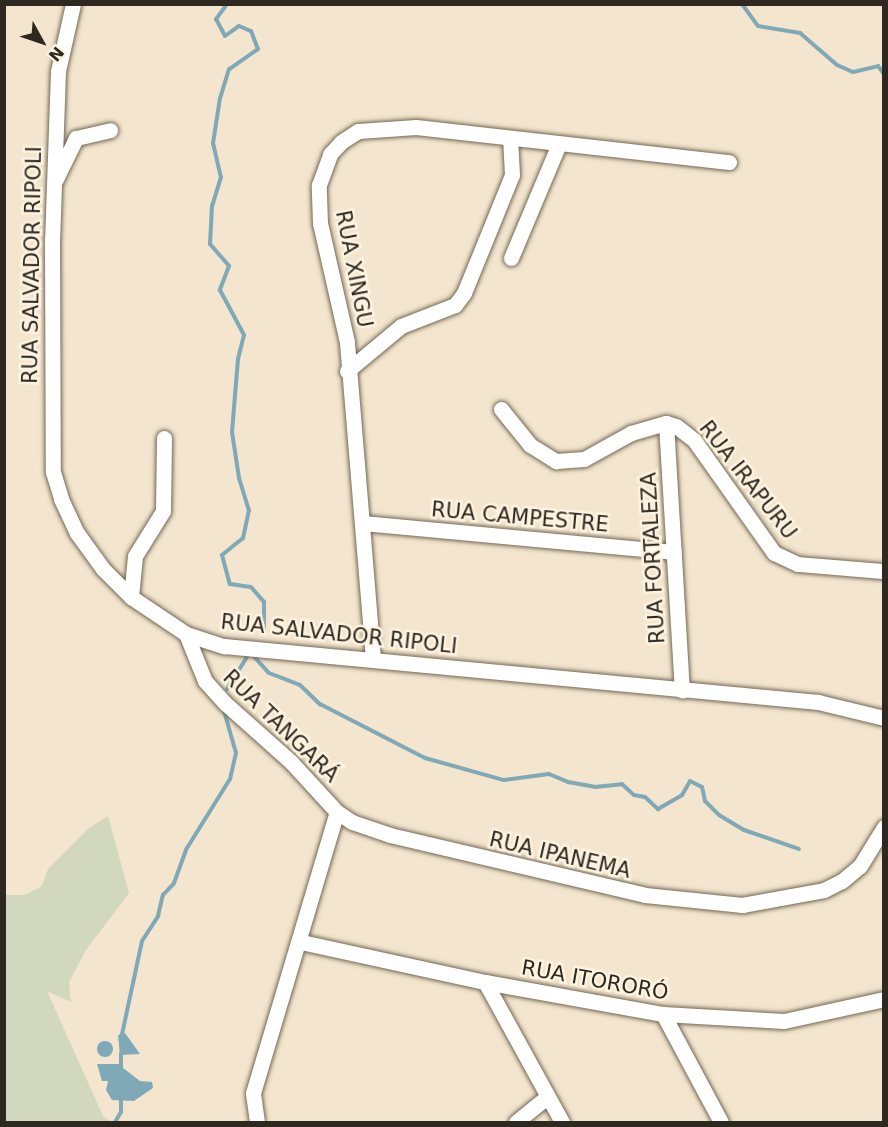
<!DOCTYPE html>
<html>
<head>
<meta charset="utf-8">
<style>
  body { margin:0 }
  #map { position:relative; width:888px; height:1127px; overflow:hidden; background:#f3e5ce; font-family:"DejaVu Sans",sans-serif }
  div>[style] { position:absolute }
  .green>* { inset:0; background:#d1d8bd }
  .water>* { inset:0; background:#7fa9b7 }
  .round { border-radius:50% }
  .stream>* { height:4px; margin:-2px; padding:0 2px; transform-origin:2px; border-radius:2px; background:#7fa9b7 }
  .roads { filter:drop-shadow(0 0 2px #746854) drop-shadow(0 0 2px #746854) }
  .minor>* { height:15px; margin:-7.5px; padding:0 7.5px; transform-origin:7.5px; border-radius:7.5px; background:#fff }
  span { translate:-50% -50%; white-space:nowrap; text-align:center; line-height:1.15; -webkit-text-stroke:5px #fef3e0; paint-order:stroke }
  .street-label { font-size:21px; color:#2e2920 }
  .frame { position:absolute; inset:0; border:6px solid #2e2920; pointer-events:none }
  .north { position:absolute; left:12px; top:12px; width:60px; height:60px; -webkit-text-stroke:4px #fef3e0; paint-order:stroke; rotate:130deg; font-size:16px; font-weight:700; line-height:24px; text-align:center; color:#2e2920 }
  .north::after { content:''; display:block; margin:auto; width:21px; height:27px; background:#2e2920; clip-path:polygon(50% 0,100% 100%,50% 72%,0 100%) }
</style>
</head>
<body>
<div id="map">
  <div class="green">
    <div style="clip-path:polygon(108px 816px,129px 893px,86px 950px,69px 982px,71px 1002px,47px 991px,103px 1116px,111px 1122px,5px 1122px,5px 895px,25px 895px,42px 886px,48px 869px,89px 828px)"></div>
  </div>
  <div class="water">
    <div style="clip-path:polygon(125px 1033px,140px 1054px,120px 1055px,118px 1035px)"></div>
    <div class="round" style="left:97px;top:1041px;width:16px;height:16px"></div>
    <div style="clip-path:polygon(97px 1064px,118px 1064px,140px 1081px,152px 1082px,153px 1088px,134px 1101px,112px 1100px,106px 1090px,108px 1081px,102px 1081px)"></div>
  </div>
  <div class="stream">
    <div style="left:227px;top:4px;width:19px;rotate:126deg"></div>
    <div style="left:216px;top:19px;width:19px;rotate:62deg"></div>
    <div style="left:225px;top:36px;width:17px;rotate:-36deg"></div>
    <div style="left:239px;top:26px;width:13px;rotate:23deg"></div>
    <div style="left:251px;top:31px;width:19px;rotate:69deg"></div>
    <div style="left:258px;top:49px;width:35px;rotate:145deg"></div>
    <div style="left:229px;top:69px;width:30px;rotate:107deg"></div>
    <div style="left:220px;top:98px;width:46px;rotate:98.8deg"></div>
    <div style="left:213px;top:143px;width:35px;rotate:77deg"></div>
    <div style="left:221px;top:177px;width:30px;rotate:107deg"></div>
    <div style="left:212px;top:206px;width:38px;rotate:93deg"></div>
    <div style="left:210px;top:244px;width:29px;rotate:49deg"></div>
    <div style="left:229px;top:266px;width:26px;rotate:111deg"></div>
    <div style="left:220px;top:290px;width:51px;rotate:61.9deg"></div>
    <div style="left:244px;top:335px;width:25px;rotate:104deg"></div>
    <div style="left:238px;top:359px;width:73px;rotate:94.7deg"></div>
    <div style="left:232px;top:432px;width:47px;rotate:81.3deg"></div>
    <div style="left:239px;top:478px;width:34px;rotate:73deg"></div>
    <div style="left:249px;top:510px;width:29px;rotate:102deg"></div>
    <div style="left:243px;top:538px;width:27px;rotate:141deg"></div>
    <div style="left:222px;top:555px;width:30px;rotate:75deg"></div>
    <div style="left:230px;top:584px;width:21px;rotate:8deg"></div>
    <div style="left:251px;top:587px;width:20px;rotate:49deg"></div>
    <div style="left:264px;top:602px;width:31px;rotate:90deg"></div>
    <div style="left:742px;top:4px;width:27px;rotate:54deg"></div>
    <div style="left:758px;top:26px;width:43px;rotate:9.5deg"></div>
    <div style="left:800px;top:33px;width:49px;rotate:40.9deg"></div>
    <div style="left:837px;top:65px;width:17px;rotate:24deg"></div>
    <div style="left:853px;top:72px;width:26px;rotate:-13deg"></div>
    <div style="left:878px;top:66px;width:10px;rotate:53deg"></div>
    <div style="left:227px;top:689px;width:44px;rotate:-58.1deg"></div>
    <div style="left:250px;top:652px;width:28px;rotate:48deg"></div>
    <div style="left:269px;top:673px;width:33px;rotate:21deg"></div>
    <div style="left:300px;top:685px;width:28px;rotate:44deg"></div>
    <div style="left:320px;top:704px;width:118px;rotate:27.2deg"></div>
    <div style="left:425px;top:758px;width:82px;rotate:15.6deg"></div>
    <div style="left:504px;top:780px;width:45px;rotate:-7.6deg"></div>
    <div style="left:549px;top:774px;width:21px;rotate:23deg"></div>
    <div style="left:568px;top:782px;width:27px;rotate:10deg"></div>
    <div style="left:595px;top:787px;width:27px;rotate:-6deg"></div>
    <div style="left:622px;top:784px;width:16px;rotate:43deg"></div>
    <div style="left:634px;top:795px;width:11px;rotate:10deg"></div>
    <div style="left:645px;top:797px;width:18px;rotate:43deg"></div>
    <div style="left:658px;top:809px;width:28px;rotate:-30deg"></div>
    <div style="left:682px;top:795px;width:16px;rotate:-60deg"></div>
    <div style="left:690px;top:781px;width:13px;rotate:27deg"></div>
    <div style="left:702px;top:787px;width:14px;rotate:78deg"></div>
    <div style="left:705px;top:801px;width:20px;rotate:45deg"></div>
    <div style="left:719px;top:815px;width:29px;rotate:31deg"></div>
    <div style="left:744px;top:830px;width:58px;rotate:19.1deg"></div>
    <div style="left:121px;top:1039px;width:100px;rotate:-77.9deg"></div>
    <div style="left:142px;top:941px;width:30px;rotate:-57deg"></div>
    <div style="left:158px;top:916px;width:22px;rotate:-77deg"></div>
    <div style="left:163px;top:895px;width:16px;rotate:-47deg"></div>
    <div style="left:174px;top:883px;width:37px;rotate:-70deg"></div>
    <div style="left:187px;top:848px;width:81px;rotate:-58.1deg"></div>
    <div style="left:230px;top:779px;width:27px;rotate:-77deg"></div>
    <div style="left:236px;top:753px;width:44px;rotate:-105.9deg"></div>
    <div style="left:121px;top:1053px;width:16px;rotate:90deg"></div>
    <div style="left:115px;top:1122px;width:12px;rotate:-59deg"></div>
    <div style="left:121px;top:1112px;width:14px;rotate:-90deg"></div>
  </div>
  <div class="roads">
    <div class="minor">
      <div style="left:73px;top:4px;width:69px;rotate:102.6deg"></div>
      <div style="left:58px;top:71px;width:169px;rotate:92deg"></div>
      <div style="left:52px;top:240px;width:232px;rotate:89.8deg"></div>
      <div style="left:53px;top:472px;width:28px;rotate:73deg"></div>
      <div style="left:61px;top:499px;width:38px;rotate:65deg"></div>
      <div style="left:77px;top:533px;width:44px;rotate:54.2deg"></div>
      <div style="left:103px;top:569px;width:40px;rotate:45deg"></div>
      <div style="left:131px;top:597px;width:66px;rotate:33.9deg"></div>
      <div style="left:186px;top:634px;width:40px;rotate:18deg"></div>
      <div style="left:224px;top:646px;width:597px;rotate:5.39deg"></div>
      <div style="left:818px;top:702px;width:68px;rotate:13.6deg"></div>
      <div style="left:56px;top:179px;width:46px;rotate:-64deg"></div>
      <div style="left:76px;top:138px;width:35px;rotate:-13deg"></div>
      <div style="left:511px;top:258px;width:124px;rotate:-67.2deg"></div>
      <div style="left:347px;top:371px;width:70px;rotate:-39.8deg"></div>
      <div style="left:401px;top:326px;width:58px;rotate:-21.3deg"></div>
      <div style="left:455px;top:305px;width:15px;rotate:-53deg"></div>
      <div style="left:464px;top:293px;width:127px;rotate:-67.9deg"></div>
      <div style="left:512px;top:175px;width:37px;rotate:-93deg"></div>
      <div style="left:501px;top:409px;width:46px;rotate:51.1deg"></div>
      <div style="left:530px;top:445px;width:31px;rotate:32deg"></div>
      <div style="left:556px;top:461px;width:28px;rotate:-4deg"></div>
      <div style="left:584px;top:459px;width:54px;rotate:-29deg"></div>
      <div style="left:631px;top:433px;width:36px;rotate:-16deg"></div>
      <div style="left:666px;top:423px;width:10px;rotate:17deg"></div>
      <div style="left:676px;top:426px;width:23px;rotate:38deg"></div>
      <div style="left:694px;top:440px;width:138px;rotate:54.7deg"></div>
      <div style="left:774px;top:553px;width:26px;rotate:25deg"></div>
      <div style="left:798px;top:564px;width:86px;rotate:4.7deg"></div>
      <div style="left:666px;top:423px;width:268px;rotate:86.6deg"></div>
      <div style="left:362px;top:523px;width:313px;rotate:5.3deg"></div>
      <div style="left:131px;top:597px;width:41px;rotate:-84.4deg"></div>
      <div style="left:135px;top:556px;width:53px;rotate:-58.1deg"></div>
      <div style="left:163px;top:511px;width:73px;rotate:-89.2deg"></div>
      <div style="left:186px;top:634px;width:51px;rotate:68deg"></div>
      <div style="left:205px;top:681px;width:31px;rotate:48deg"></div>
      <div style="left:226px;top:704px;width:87px;rotate:41.7deg"></div>
      <div style="left:291px;top:762px;width:68px;rotate:47.4deg"></div>
      <div style="left:337px;top:812px;width:18px;rotate:34deg"></div>
      <div style="left:352px;top:822px;width:40px;rotate:18.9deg"></div>
      <div style="left:390px;top:835px;width:262px;rotate:13.2deg"></div>
      <div style="left:645px;top:895px;width:98px;rotate:5.9deg"></div>
      <div style="left:742px;top:905px;width:83px;rotate:-10.4deg"></div>
      <div style="left:824px;top:890px;width:20px;rotate:-27deg"></div>
      <div style="left:842px;top:881px;width:23px;rotate:-40deg"></div>
      <div style="left:860px;top:866px;width:46px;rotate:-58.4deg"></div>
      <div style="left:373px;top:659px;width:318px;rotate:-94.7deg"></div>
      <div style="left:347px;top:342px;width:122px;rotate:-102.8deg"></div>
      <div style="left:320px;top:223px;width:38px;rotate:-92deg"></div>
      <div style="left:319px;top:185px;width:33px;rotate:-70deg"></div>
      <div style="left:330px;top:154px;width:16px;rotate:-47deg"></div>
      <div style="left:341px;top:142px;width:20px;rotate:-33deg"></div>
      <div style="left:358px;top:131px;width:58px;rotate:-3.9deg"></div>
      <div style="left:416px;top:127px;width:315px;rotate:6.4deg"></div>
      <div style="left:301px;top:942px;width:188px;rotate:12.3deg"></div>
      <div style="left:485px;top:982px;width:181px;rotate:10.2deg"></div>
      <div style="left:663px;top:1014px;width:121px;rotate:3.3deg"></div>
      <div style="left:784px;top:1021px;width:102px;rotate:-12.4deg"></div>
      <div style="left:485px;top:982px;width:160px;rotate:61.2deg"></div>
      <div style="left:663px;top:1014px;width:123px;rotate:61.8deg"></div>
      <div style="left:257px;top:1122px;width:29px;rotate:-98deg"></div>
      <div style="left:253px;top:1093px;width:293px;rotate:-73.4deg"></div>
      <div style="left:516px;top:1122px;width:40px;rotate:-39deg"></div>
    </div>
  </div>
  <div class="street-label">
    <span style="left:32px;top:265px;rotate:-89deg">RUA SALVADOR RIPOLI</span>
    <span style="left:354px;top:269px;rotate:79deg">RUA XINGU</span>
    <span style="left:748px;top:480px;rotate:52deg">RUA IRAPURU</span>
    <span style="left:520px;top:517px;rotate:5deg">RUA CAMPESTRE</span>
    <span style="left:653px;top:558px;rotate:-93deg">RUA FORTALEZA</span>
    <span style="left:339px;top:634px;rotate:6deg">RUA SALVADOR RIPOLI</span>
    <span style="left:281px;top:726px;rotate:44deg">RUA TANGARÁ</span>
    <span style="left:560px;top:855px;rotate:13deg">RUA IPANEMA</span>
    <span style="left:595px;top:980px;rotate:10deg">RUA ITORORÓ</span>
  </div>
  <div class="frame"></div>
  <div class="north">N</div>
</div>
</body>
</html>
